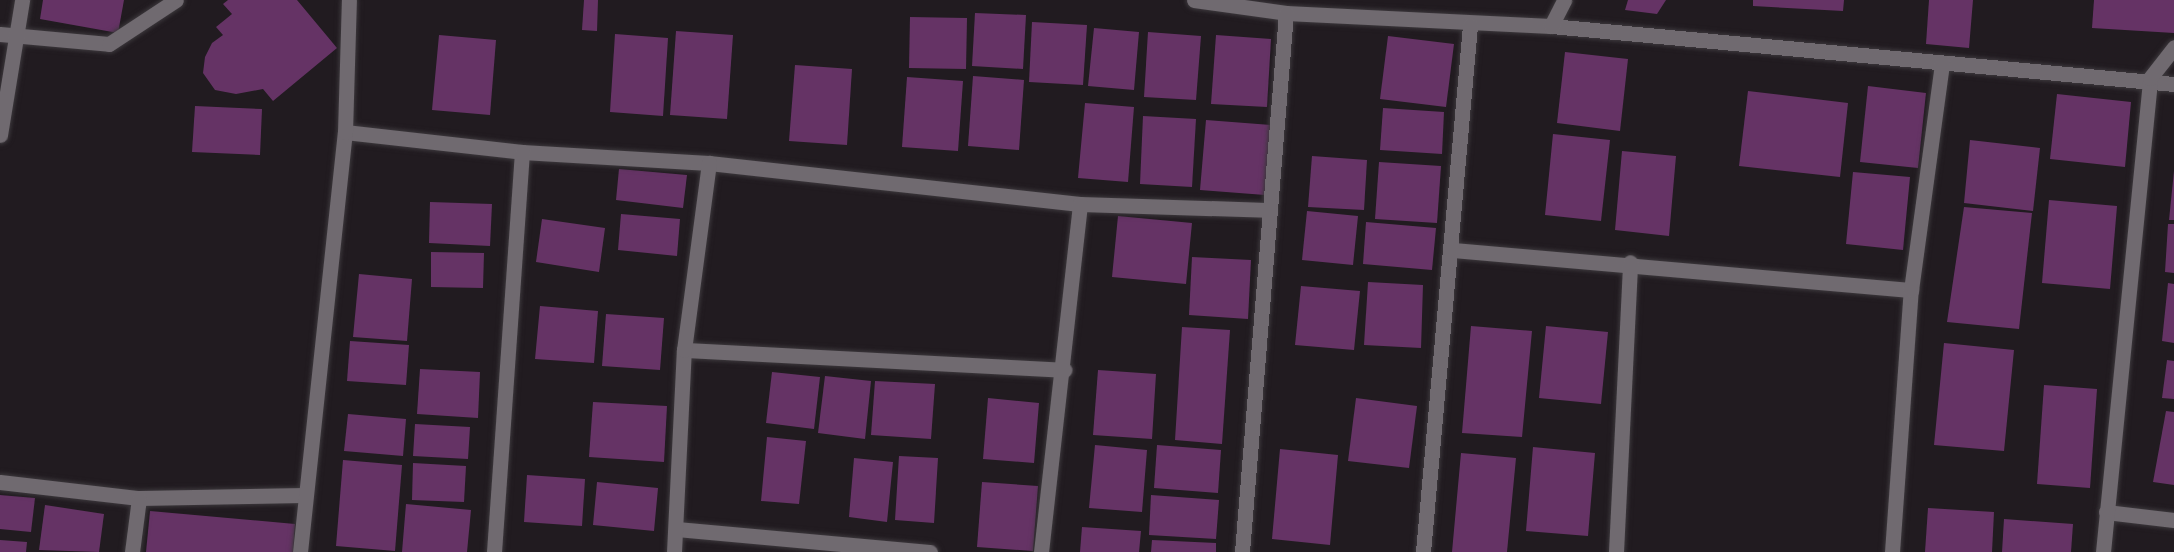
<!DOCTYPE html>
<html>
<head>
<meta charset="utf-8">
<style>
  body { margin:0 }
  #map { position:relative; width:2174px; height:552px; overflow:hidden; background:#211b20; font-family:"Fira Sans Condensed",sans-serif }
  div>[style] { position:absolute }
  .building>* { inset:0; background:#653365 }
  .roads { filter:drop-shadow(0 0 2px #3c383c) drop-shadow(0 0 2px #3c383c) }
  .minor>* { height:15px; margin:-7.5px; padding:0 7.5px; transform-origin:7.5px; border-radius:7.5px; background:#706a70 }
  span { translate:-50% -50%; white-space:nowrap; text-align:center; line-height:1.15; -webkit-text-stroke:6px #211b20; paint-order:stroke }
</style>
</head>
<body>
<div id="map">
  <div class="building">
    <div style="clip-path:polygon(43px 0,124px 0,118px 33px,40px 19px)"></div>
    <div style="clip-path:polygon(228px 0,297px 0,337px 48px,273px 101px,263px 89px,236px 94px,215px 90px,203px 73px,205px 57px,212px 43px,223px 35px,216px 27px,232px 14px,223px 4px)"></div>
    <div style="clip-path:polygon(584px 0,598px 0,597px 31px,582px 30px)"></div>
    <div style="clip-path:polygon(1628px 0,1666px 0,1657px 14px,1625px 10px)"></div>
    <div style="clip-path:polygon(1753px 0,1844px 0,1843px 11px,1753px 6px)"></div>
    <div style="clip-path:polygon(1929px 0,1973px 0,1969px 48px,1926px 44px)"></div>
    <div style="clip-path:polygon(2094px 0,2174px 0,2174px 33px,2092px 28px)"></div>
    <div style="clip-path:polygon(975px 13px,1026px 15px,1023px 69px,972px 66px)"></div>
    <div style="clip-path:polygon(910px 17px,967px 18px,966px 69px,909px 68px)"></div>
    <div style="clip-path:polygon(1032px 22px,1087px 25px,1083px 85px,1029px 82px)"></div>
    <div style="clip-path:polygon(1094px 28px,1139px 32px,1134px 90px,1088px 86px)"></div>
    <div style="clip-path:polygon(676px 31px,733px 35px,727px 119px,670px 115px)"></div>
    <div style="clip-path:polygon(1148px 32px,1201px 36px,1196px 100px,1144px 97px)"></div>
    <div style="clip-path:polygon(615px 34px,668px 38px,663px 116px,610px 112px)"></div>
    <div style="clip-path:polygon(439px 35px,496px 40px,490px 115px,432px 110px)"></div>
    <div style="clip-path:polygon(1216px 35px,1271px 39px,1267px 107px,1211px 104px)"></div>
    <div style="clip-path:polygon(1388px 36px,1454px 44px,1446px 107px,1380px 99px)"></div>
    <div style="clip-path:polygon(1565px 52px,1628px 59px,1620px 131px,1557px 123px)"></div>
    <div style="clip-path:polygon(795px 65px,852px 69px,847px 145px,789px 141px)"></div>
    <div style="clip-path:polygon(973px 76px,1024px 80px,1019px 150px,968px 146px)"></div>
    <div style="clip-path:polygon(907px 77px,963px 81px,958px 151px,902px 147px)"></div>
    <div style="clip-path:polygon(1868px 86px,1926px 93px,1918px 168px,1860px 162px)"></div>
    <div style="clip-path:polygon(1748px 91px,1848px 103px,1840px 177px,1739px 166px)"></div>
    <div style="clip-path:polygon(2057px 94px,2131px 102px,2125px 167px,2050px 159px)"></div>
    <div style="clip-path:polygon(1085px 103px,1134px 107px,1128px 182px,1078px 178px)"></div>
    <div style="clip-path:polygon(195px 106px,262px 109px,260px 155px,192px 152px)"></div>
    <div style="clip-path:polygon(1383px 108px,1444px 112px,1442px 154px,1380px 150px)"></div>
    <div style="clip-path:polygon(1143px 116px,1196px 119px,1192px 187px,1140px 184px)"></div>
    <div style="clip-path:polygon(1206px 120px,1271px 125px,1265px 195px,1200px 190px)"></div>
    <div style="clip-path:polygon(1553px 134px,1610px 140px,1601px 221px,1545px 215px)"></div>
    <div style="clip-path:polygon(1970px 140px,2040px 148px,2033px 211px,1964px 203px)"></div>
    <div style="clip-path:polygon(1622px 151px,1676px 156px,1669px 236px,1615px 230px)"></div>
    <div style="clip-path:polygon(1312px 156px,1367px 160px,1364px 210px,1308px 207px)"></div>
    <div style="clip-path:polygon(1379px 162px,1441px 166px,1437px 223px,1375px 219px)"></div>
    <div style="clip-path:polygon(619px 169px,687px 175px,683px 208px,616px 200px)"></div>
    <div style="clip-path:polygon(2174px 171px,2174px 220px,2169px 220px)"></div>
    <div style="clip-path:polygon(1853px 172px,1910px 177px,1903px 250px,1846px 244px)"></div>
    <div style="clip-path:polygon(2049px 200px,2117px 206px,2110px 289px,2042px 283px)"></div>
    <div style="clip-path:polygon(430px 202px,492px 204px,490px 246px,429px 243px)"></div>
    <div style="clip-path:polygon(1964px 207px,2032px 213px,2019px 329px,1947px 322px)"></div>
    <div style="clip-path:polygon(1307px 211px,1358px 216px,1353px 265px,1302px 260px)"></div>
    <div style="clip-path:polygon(621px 214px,680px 219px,677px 256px,618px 250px)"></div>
    <div style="clip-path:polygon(1118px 216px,1192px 223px,1186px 284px,1112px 277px)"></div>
    <div style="clip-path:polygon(542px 219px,605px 228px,599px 272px,536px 262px)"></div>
    <div style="clip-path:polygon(1366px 222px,1436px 228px,1432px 270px,1363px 264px)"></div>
    <div style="clip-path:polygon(2168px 224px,2174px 224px,2174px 273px,2165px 272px)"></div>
    <div style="clip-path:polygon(431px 252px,484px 253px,483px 288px,431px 287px)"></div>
    <div style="clip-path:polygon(1192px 257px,1251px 260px,1248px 319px,1189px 315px)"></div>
    <div style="clip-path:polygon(359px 274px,412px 279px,407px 341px,353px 337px)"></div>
    <div style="clip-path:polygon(1368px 282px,1423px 285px,1421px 348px,1364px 345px)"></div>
    <div style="clip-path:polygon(2168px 283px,2174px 284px,2174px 343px,2162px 341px)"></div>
    <div style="clip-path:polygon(1301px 286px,1360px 291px,1354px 350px,1295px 345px)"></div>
    <div style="clip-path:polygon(540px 306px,598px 311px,594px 363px,535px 359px)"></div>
    <div style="clip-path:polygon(606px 314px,664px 318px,660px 370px,602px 366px)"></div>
    <div style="clip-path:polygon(1471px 326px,1532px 331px,1522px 437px,1462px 433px)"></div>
    <div style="clip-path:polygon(1546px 326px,1608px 332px,1601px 404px,1539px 398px)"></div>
    <div style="clip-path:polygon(1182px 327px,1230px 330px,1222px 444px,1175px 440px)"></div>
    <div style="clip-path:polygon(350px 341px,409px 345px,406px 385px,347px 381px)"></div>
    <div style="clip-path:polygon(1944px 343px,2014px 350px,2004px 451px,1934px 445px)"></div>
    <div style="clip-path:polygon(2167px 360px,2174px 361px,2174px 399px,2162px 398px)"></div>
    <div style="clip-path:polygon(420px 369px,480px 372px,478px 418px,417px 414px)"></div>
    <div style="clip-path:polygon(1098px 370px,1156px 374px,1152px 439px,1093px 435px)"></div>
    <div style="clip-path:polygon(772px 372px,820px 377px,814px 429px,766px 423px)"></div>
    <div style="clip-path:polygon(825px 376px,871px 381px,865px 439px,818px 433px)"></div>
    <div style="clip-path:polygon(875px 381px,935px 384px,931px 439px,871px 435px)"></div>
    <div style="clip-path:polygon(2044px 385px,2097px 389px,2090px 488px,2037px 484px)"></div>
    <div style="clip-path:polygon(988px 398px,1039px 403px,1034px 463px,983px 459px)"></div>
    <div style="clip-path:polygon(1356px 398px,1417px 406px,1409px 468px,1348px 461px)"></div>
    <div style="clip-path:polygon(593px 402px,667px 406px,664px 462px,589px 457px)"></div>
    <div style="clip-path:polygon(2166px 411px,2174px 412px,2174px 485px,2153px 482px)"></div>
    <div style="clip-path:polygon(348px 414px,406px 419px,403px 456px,344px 451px)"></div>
    <div style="clip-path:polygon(415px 424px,470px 427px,468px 459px,413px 456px)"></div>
    <div style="clip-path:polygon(767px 437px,806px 441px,799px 504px,761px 501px)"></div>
    <div style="clip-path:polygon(1095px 445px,1147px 450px,1142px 512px,1089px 508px)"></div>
    <div style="clip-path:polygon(1157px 445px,1221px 450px,1218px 493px,1154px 488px)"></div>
    <div style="clip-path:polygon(1533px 447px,1595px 453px,1588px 536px,1526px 531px)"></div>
    <div style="clip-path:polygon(1280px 449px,1338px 455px,1330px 545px,1272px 539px)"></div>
    <div style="clip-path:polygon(1461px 453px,1516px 458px,1507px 552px,1452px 552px)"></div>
    <div style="clip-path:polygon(899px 456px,938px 458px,934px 523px,895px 520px)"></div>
    <div style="clip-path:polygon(854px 458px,893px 462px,887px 522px,849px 517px)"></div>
    <div style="clip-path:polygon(343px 460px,402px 465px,395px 551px,336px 546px)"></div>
    <div style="clip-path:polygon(413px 463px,466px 466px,464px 502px,412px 500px)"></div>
    <div style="clip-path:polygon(527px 475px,585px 479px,582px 526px,524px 522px)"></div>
    <div style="clip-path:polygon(597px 482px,658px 488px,654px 531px,593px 525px)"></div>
    <div style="clip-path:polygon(982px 482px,1038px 486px,1033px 551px,977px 547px)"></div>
    <div style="clip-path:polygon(0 495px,35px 498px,31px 532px,0 529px)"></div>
    <div style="clip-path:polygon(1151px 495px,1219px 500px,1216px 539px,1149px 535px)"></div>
    <div style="clip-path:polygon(406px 504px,471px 510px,467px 552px,402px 552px)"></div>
    <div style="clip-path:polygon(45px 505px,104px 514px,99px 552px,39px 550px)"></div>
    <div style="clip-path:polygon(1928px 508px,1994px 512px,1992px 552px,1925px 552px)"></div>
    <div style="clip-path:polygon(150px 511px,295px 524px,293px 552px,146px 552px)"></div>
    <div style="clip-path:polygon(2004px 519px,2073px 524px,2071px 552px,2002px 552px)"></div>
    <div style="clip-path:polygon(1082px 527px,1141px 531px,1139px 552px,1080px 552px)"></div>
    <div style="clip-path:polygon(0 540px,27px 542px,26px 552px,0 552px)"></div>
    <div style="clip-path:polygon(1152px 540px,1216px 543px,1216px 552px,1151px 552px)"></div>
  </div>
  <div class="roads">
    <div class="minor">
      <div style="left:1194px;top:0;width:93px;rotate:8deg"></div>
      <div style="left:1286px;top:13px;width:265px;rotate:2.8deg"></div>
      <div style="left:1551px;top:26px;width:626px;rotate:5.32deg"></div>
      <div style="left:1551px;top:26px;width:29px;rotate:-63deg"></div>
      <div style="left:0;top:34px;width:109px;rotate:5.2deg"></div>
      <div style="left:109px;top:44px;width:80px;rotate:-33.3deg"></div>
      <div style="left:345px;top:132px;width:178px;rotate:6.4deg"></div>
      <div style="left:522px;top:152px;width:187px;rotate:3.4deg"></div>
      <div style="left:709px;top:163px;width:373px;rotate:6.3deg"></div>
      <div style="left:1080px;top:204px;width:187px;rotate:1.8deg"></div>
      <div style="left:0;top:135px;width:137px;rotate:-80.7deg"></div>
      <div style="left:1452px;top:250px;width:461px;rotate:5deg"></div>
      <div style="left:684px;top:350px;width:381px;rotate:3deg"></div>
      <div style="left:0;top:482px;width:140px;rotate:6.6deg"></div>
      <div style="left:139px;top:498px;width:165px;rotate:-1deg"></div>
      <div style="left:2106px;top:512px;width:68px;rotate:6.7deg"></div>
      <div style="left:676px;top:529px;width:255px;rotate:5.2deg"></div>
      <div style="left:132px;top:552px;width:54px;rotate:-82.6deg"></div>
      <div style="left:300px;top:552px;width:422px;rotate:-83.9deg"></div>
      <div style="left:345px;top:132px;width:132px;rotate:-88.3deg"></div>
      <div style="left:494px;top:552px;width:401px;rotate:-86deg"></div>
      <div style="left:674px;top:552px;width:202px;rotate:-87.2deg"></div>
      <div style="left:684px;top:350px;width:189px;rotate:-82.4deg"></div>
      <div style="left:1041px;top:552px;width:350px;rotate:-83.6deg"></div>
      <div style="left:1242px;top:552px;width:541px;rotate:-85.33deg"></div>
      <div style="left:1423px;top:552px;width:529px;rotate:-84.9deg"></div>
      <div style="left:1616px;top:552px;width:290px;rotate:-87.2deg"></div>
      <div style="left:1892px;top:552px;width:263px;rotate:-85.9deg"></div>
      <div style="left:1911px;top:290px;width:229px;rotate:-82.2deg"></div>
      <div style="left:2103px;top:552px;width:476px;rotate:-84.3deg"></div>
      <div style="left:2150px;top:78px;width:39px;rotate:-52deg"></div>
    </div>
  </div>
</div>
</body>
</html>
